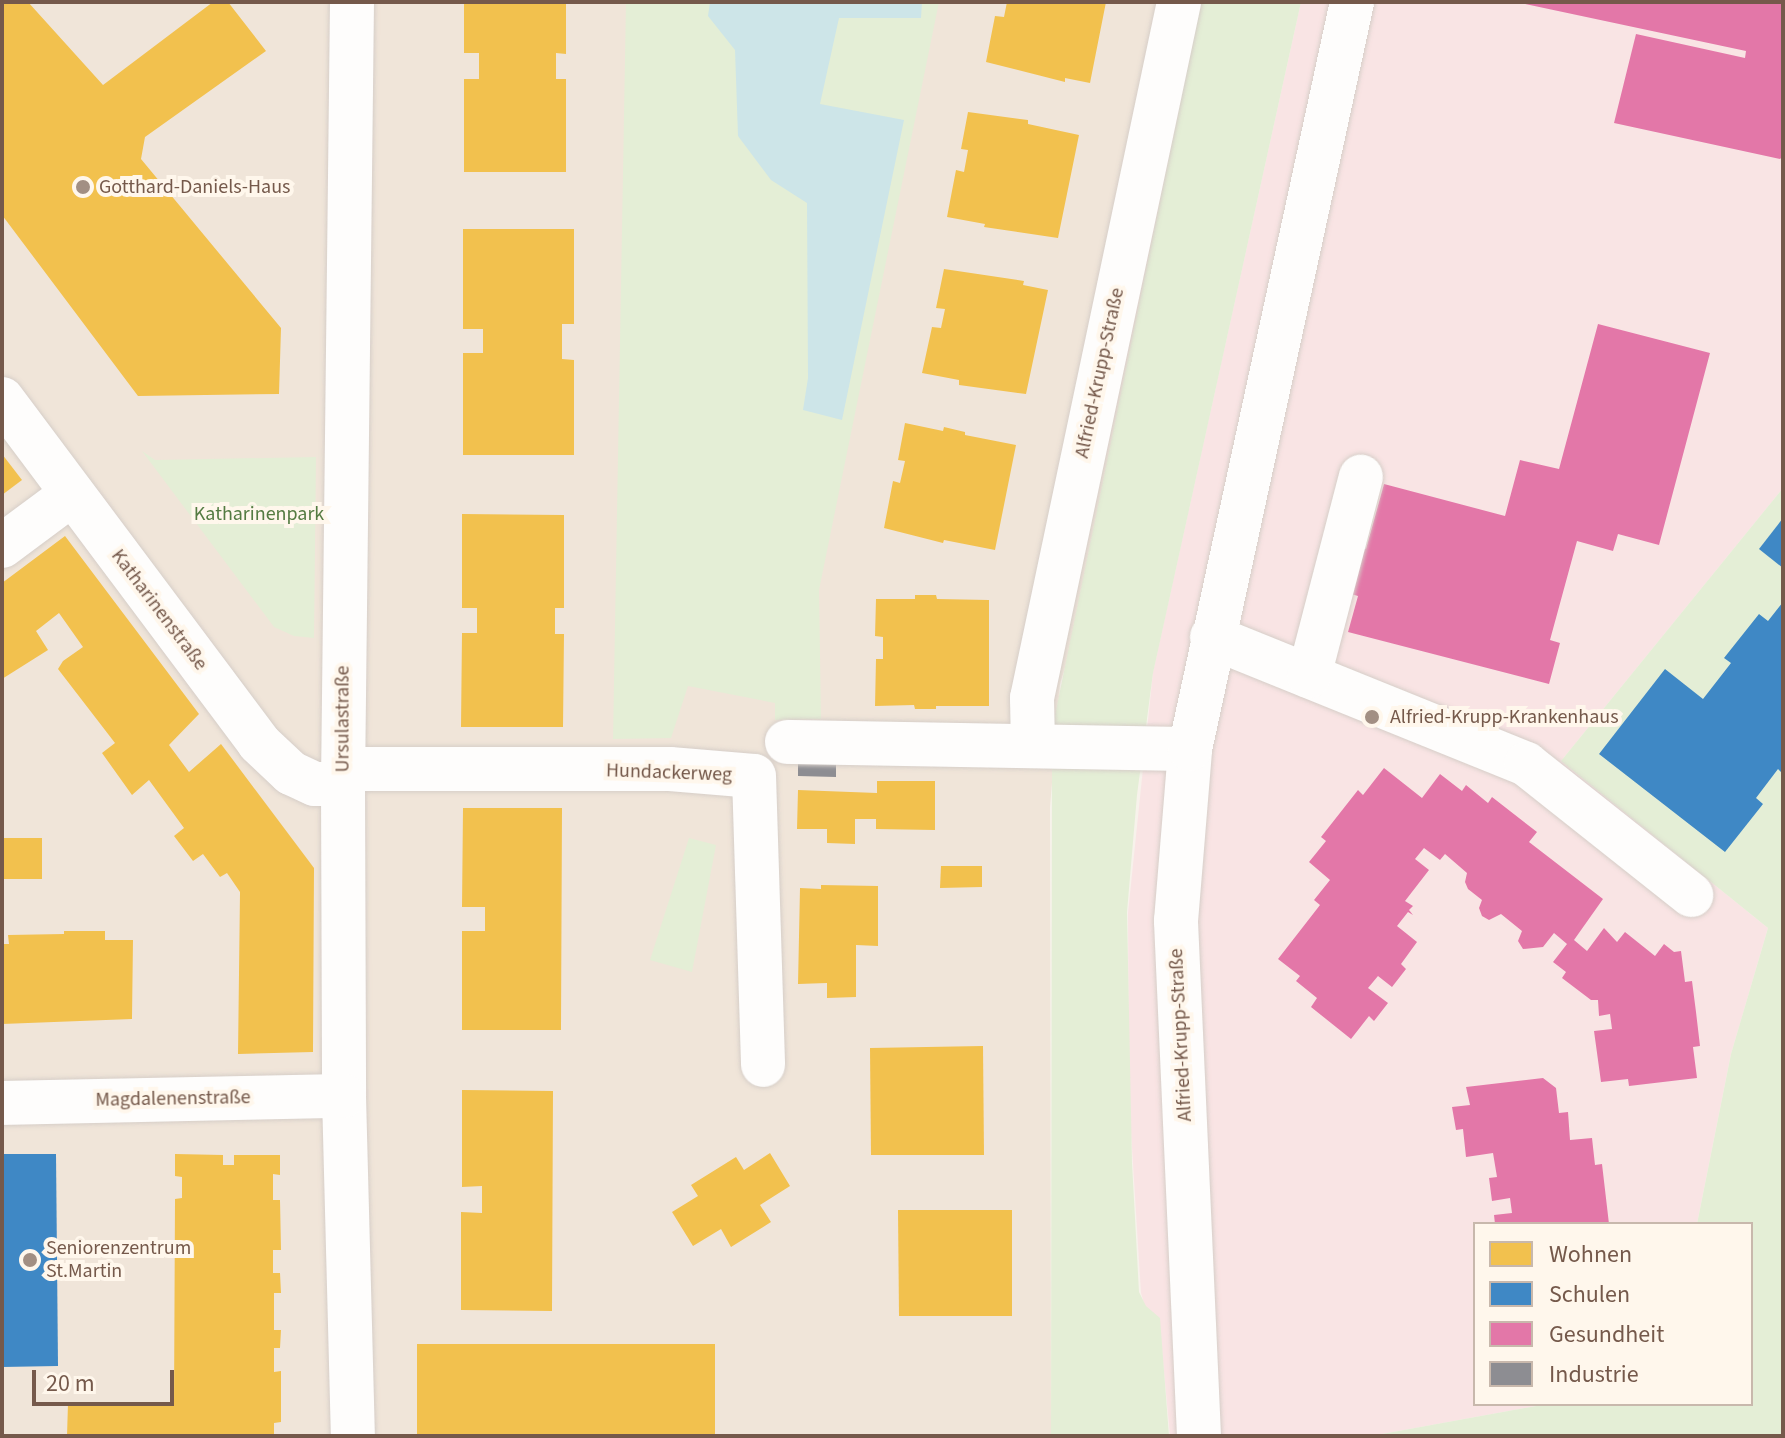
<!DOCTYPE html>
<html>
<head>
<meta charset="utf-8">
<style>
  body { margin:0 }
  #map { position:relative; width:1785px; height:1438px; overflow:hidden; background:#f7f2eb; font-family:"Source Sans 3",sans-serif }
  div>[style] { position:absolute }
  .residential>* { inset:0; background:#f0e5d9 }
  .medical>* { inset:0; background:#f9e4e4 }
  .green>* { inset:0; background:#e4eed6 }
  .water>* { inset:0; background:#cde5e8 }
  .homes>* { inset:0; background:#f2c14e }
  .schools>* { inset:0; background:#3f88c5 }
  .health>* { inset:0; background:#e377a8 }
  .industry>* { inset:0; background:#8d8d92 }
  .roads { filter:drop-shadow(0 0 2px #d6cec8) drop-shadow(0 0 2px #d6cec8) }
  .minor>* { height:44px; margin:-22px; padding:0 22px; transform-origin:22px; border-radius:22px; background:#fefdfc }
  .dots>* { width:22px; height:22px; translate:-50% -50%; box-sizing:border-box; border:4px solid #fff7ec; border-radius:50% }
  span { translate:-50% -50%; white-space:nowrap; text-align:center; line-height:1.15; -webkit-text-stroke:8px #fff7ec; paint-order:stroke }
  .poi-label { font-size:20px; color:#75594b }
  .left { translate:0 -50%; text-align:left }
  .street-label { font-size:20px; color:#75594b }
  .park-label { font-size:20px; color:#547b42 }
  .frame { position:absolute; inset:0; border:4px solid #75594b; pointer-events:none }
  .legend { position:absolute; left:1473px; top:1222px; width:280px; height:184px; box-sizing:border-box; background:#fff7ec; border:2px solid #c8b8ac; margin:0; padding:10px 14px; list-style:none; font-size:24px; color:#75594b }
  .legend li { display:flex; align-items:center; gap:16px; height:40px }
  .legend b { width:40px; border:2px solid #c8b8ac }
  .scale { position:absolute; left:32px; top:1370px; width:142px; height:36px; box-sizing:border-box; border:4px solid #75594b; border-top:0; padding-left:10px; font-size:24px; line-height:28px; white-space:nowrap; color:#75594b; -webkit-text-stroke:6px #fff7ec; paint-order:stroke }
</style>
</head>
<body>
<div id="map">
  <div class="residential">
    <div style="clip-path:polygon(2px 2px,1201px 2px,1068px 658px,1060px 684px,1050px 807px,1051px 1436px,2px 1436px)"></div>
  </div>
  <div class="medical">
    <div style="clip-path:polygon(1301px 2px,1783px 2px,1783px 488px,1561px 761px,1768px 928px,1731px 1054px,1697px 1224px,1475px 1224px,1475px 1404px,1547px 1404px,1371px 1436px,1170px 1436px,1159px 1318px,1145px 1307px,1141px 1293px,1129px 1099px,1128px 913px,1153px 672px)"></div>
  </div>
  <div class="green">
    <div style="clip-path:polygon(626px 2px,939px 2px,819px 590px,821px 719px,775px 720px,775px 703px,688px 686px,671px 738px,613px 739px)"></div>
    <div style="clip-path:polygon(1201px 2px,1301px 2px,1153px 673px,1137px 795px,1127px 912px,1132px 1163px,1139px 1292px,1146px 1306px,1160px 1318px,1169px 1436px,1051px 1436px,1052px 730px)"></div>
    <div style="clip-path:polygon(142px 451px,155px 460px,316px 457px,314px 638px,294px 636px,274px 627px)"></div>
    <div style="clip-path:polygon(1783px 488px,1783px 1436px,1371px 1436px,1547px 1404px,1751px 1404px,1751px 1224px,1697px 1224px,1731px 1054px,1768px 928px,1561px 761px)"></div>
    <div style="clip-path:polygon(689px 838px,716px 845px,692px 972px,650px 960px)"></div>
  </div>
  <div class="water">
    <div style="clip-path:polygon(710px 2px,922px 2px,921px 18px,839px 18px,820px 104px,904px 120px,842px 420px,803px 410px,808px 378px,807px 203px,771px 180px,738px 136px,735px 50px,708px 16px)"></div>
  </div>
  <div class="homes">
    <div style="clip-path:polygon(2px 2px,28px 2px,103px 85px,213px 2px,228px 2px,266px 51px,145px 137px,141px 159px,281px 328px,279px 394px,138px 396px,2px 215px)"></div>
    <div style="clip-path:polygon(464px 2px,566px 2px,566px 54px,556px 53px,556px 79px,566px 79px,566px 172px,464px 172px,464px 79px,479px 79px,479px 53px,464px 53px)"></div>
    <div style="clip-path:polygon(1007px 2px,1106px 2px,1090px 83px,1065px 78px,1065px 82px,986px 62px,995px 16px,1004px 17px)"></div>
    <div style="clip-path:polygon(968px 112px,1028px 120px,1028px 124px,1079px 135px,1058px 238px,984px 227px,985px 224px,947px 217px,956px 170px,964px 172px,968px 150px,961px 149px)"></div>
    <div style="clip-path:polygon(463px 229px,574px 229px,574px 324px,562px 324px,562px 359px,574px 360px,574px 455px,463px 455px,463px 353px,483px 353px,483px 329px,463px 329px)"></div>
    <div style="clip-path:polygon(944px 269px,1024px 281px,1023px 285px,1048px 290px,1026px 394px,959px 385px,959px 380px,922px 373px,932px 327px,941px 328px,945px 309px,936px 308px)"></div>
    <div style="clip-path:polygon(905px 423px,943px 431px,944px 427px,965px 432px,965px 435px,1016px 445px,995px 550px,944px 540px,943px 543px,884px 528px,893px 481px,900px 483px,905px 461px,898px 460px)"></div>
    <div style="clip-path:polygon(2px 454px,22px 480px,2px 495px)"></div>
    <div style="clip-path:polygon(462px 514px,564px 515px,564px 608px,555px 608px,555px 634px,564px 634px,563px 727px,461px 727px,462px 633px,477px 633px,477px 608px,462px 608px)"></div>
    <div style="clip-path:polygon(65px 536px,199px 714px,169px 745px,189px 772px,221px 744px,314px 868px,313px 1052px,238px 1054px,240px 892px,227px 873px,220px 877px,203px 854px,193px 861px,174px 836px,184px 828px,149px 780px,132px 795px,102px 753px,115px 743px,58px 669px,63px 661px,83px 647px,59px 613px,36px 631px,48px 650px,2px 679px,2px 583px)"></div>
    <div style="clip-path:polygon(915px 595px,936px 595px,937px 599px,989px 600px,989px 706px,936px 706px,936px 709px,915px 709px,914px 705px,875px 706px,876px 659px,883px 659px,883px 637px,875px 636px,876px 599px,915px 599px)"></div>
    <div style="clip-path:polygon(877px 781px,935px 781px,935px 830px,876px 829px,876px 819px,855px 819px,855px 844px,827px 843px,827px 829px,797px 829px,798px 790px,877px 793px)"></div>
    <div style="clip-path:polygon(463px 808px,562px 808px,561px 1030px,462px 1030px,462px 931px,485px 931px,485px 907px,462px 907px)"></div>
    <div style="clip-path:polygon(2px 838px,42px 838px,42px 879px,2px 879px)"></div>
    <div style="clip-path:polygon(941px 866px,982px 866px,982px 887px,940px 888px)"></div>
    <div style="clip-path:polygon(821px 885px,878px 886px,878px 946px,856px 945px,856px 997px,827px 998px,827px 983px,798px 984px,800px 888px,821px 889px)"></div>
    <div style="clip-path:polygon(64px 931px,105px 931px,105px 940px,133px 940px,132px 1019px,2px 1024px,2px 944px,9px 944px,8px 935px,64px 934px)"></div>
    <div style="clip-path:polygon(983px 1046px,984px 1155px,871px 1155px,870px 1048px)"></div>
    <div style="clip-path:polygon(462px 1090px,553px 1091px,552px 1311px,461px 1310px,461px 1212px,482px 1213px,482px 1186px,462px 1187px)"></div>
    <div style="clip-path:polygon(770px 1153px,790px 1186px,760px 1205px,771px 1222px,731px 1247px,721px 1229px,693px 1246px,672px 1212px,698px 1196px,691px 1185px,736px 1157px,744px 1170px)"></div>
    <div style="clip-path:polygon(175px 1154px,223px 1155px,223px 1165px,234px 1165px,234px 1155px,280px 1155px,280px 1175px,273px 1174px,273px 1200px,280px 1200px,281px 1250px,273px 1250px,273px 1273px,280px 1273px,281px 1293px,274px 1293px,274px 1330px,281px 1330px,280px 1348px,274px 1348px,274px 1372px,281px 1371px,281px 1422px,274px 1423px,274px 1436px,67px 1436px,68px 1403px,174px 1405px,175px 1199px,182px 1198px,182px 1177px,175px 1176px)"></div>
    <div style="clip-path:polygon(898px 1210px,1012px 1210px,1012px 1316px,899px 1316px)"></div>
    <div style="clip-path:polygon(417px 1344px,715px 1344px,715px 1436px,417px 1436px)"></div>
  </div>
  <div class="schools">
    <div style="clip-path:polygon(1783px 518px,1783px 568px,1759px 549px)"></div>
    <div style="clip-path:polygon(1783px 602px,1783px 774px,1778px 769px,1756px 798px,1763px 804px,1725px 852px,1599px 754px,1665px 669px,1703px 699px,1731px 663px,1724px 658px,1759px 614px,1768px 621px)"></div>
    <div style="clip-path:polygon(2px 1154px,56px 1154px,58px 1366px,2px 1367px)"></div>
  </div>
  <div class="health">
    <div style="clip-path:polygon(1516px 2px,1783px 2px,1783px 156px,1780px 159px,1614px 123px,1636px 34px,1745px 58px,1746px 51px)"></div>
    <div style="clip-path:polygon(1598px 324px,1710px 353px,1659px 545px,1618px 534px,1613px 551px,1577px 541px,1550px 640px,1560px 643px,1549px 684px,1348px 632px,1358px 596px,1348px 593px,1360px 547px,1366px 549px,1384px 484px,1505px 516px,1520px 460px,1559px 469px)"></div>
    <div style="clip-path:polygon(1384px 768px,1422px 798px,1440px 774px,1462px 791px,1466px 785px,1488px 803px,1492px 797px,1537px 832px,1529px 842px,1603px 899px,1574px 940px,1587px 951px,1604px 928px,1617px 942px,1625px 932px,1655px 956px,1664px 944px,1674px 952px,1681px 951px,1685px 982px,1692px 981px,1696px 1012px,1700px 1046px,1693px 1047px,1697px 1078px,1629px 1086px,1628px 1079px,1601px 1082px,1594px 1031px,1612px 1029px,1610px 1014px,1599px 1016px,1598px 1000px,1591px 1000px,1562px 978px,1566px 972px,1553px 962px,1567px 944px,1554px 933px,1543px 947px,1523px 949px,1518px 941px,1522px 931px,1501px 914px,1489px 920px,1482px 916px,1479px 908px,1482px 900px,1468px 889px,1465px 882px,1467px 873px,1445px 854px,1440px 860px,1424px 848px,1415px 859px,1429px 870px,1405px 901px,1413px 906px,1409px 910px,1413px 915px,1408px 912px,1397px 926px,1417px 942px,1401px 964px,1406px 969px,1392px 987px,1378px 976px,1368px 988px,1388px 1003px,1374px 1021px,1369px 1016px,1351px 1039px,1311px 1007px,1317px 998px,1296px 981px,1300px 976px,1278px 959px,1320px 905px,1314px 900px,1330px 880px,1309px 862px,1326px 841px,1321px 837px,1358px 790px,1363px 795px)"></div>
    <div style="clip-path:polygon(1543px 1078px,1556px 1088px,1559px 1113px,1568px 1112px,1570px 1140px,1592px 1138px,1595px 1165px,1602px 1164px,1609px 1224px,1495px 1224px,1494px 1215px,1512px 1213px,1510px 1198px,1492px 1201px,1489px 1178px,1497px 1177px,1493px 1153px,1466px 1157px,1463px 1129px,1456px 1130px,1452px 1107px,1470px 1105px,1466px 1087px)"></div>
  </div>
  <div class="industry">
    <div style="clip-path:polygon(798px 752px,836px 753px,836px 777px,798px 776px)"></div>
  </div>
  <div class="roads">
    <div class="minor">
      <div style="left:352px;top:2px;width:782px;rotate:90.66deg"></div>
      <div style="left:343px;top:784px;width:312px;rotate:89.8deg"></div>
      <div style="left:344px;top:1096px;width:340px;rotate:88.5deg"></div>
      <div style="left:2px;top:399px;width:429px;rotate:53.2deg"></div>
      <div style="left:259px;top:743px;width:44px;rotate:43.2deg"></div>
      <div style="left:291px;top:773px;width:26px;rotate:25deg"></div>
      <div style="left:315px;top:784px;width:28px"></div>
      <div style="left:2px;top:546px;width:87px;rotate:-36.6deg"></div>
      <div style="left:1212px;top:637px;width:339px;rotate:22deg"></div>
      <div style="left:1526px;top:764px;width:211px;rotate:38.4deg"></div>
      <div style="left:1309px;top:676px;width:206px;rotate:-75.4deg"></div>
      <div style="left:787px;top:742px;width:403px;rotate:1deg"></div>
      <div style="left:1033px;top:746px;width:48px;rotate:-91.2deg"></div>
      <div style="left:1032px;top:698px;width:711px;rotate:-78.07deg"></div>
      <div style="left:343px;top:769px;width:327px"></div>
      <div style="left:670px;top:769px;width:84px;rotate:4.8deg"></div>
      <div style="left:754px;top:776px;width:289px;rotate:88.2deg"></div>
      <div style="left:2px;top:1103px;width:342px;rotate:-1.2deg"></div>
      <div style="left:1199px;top:1436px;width:516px;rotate:-92.56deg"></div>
      <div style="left:1176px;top:921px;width:173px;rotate:-85.3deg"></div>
      <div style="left:1190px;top:749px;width:764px;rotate:-77.76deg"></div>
    </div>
  </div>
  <div class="dots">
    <div style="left:83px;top:187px;background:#a28f83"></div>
    <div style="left:1372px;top:717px;background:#a28f83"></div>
    <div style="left:30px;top:1260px;background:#a28f83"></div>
  </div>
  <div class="poi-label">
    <span class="left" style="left:99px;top:187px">Gotthard-Daniels-Haus</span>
    <span class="left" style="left:1390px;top:717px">Alfried-Krupp-Krankenhaus</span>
    <span class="left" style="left:46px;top:1260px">Seniorenzentrum<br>St.Martin</span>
  </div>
  <div class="street-label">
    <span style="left:1100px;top:373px;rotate:-78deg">Alfried-Krupp-Straße</span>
    <span style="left:159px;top:610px;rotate:53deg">Katharinenstraße</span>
    <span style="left:343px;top:719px;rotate:-90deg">Ursulastraße</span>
    <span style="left:669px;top:773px;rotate:2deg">Hundackerweg</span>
    <span style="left:1181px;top:1035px;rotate:-93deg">Alfried-Krupp-Straße</span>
    <span style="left:173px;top:1099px;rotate:-1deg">Magdalenenstraße</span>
  </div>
  <div class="park-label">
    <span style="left:259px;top:514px">Katharinenpark</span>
  </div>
  <div class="frame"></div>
  <ul class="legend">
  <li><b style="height:22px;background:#f2c14e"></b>Wohnen</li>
  <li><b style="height:22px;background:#3f88c5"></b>Schulen</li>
  <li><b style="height:22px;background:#e377a8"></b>Gesundheit</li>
  <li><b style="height:22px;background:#8d8d92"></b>Industrie</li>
  </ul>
  <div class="scale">20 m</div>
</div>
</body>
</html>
